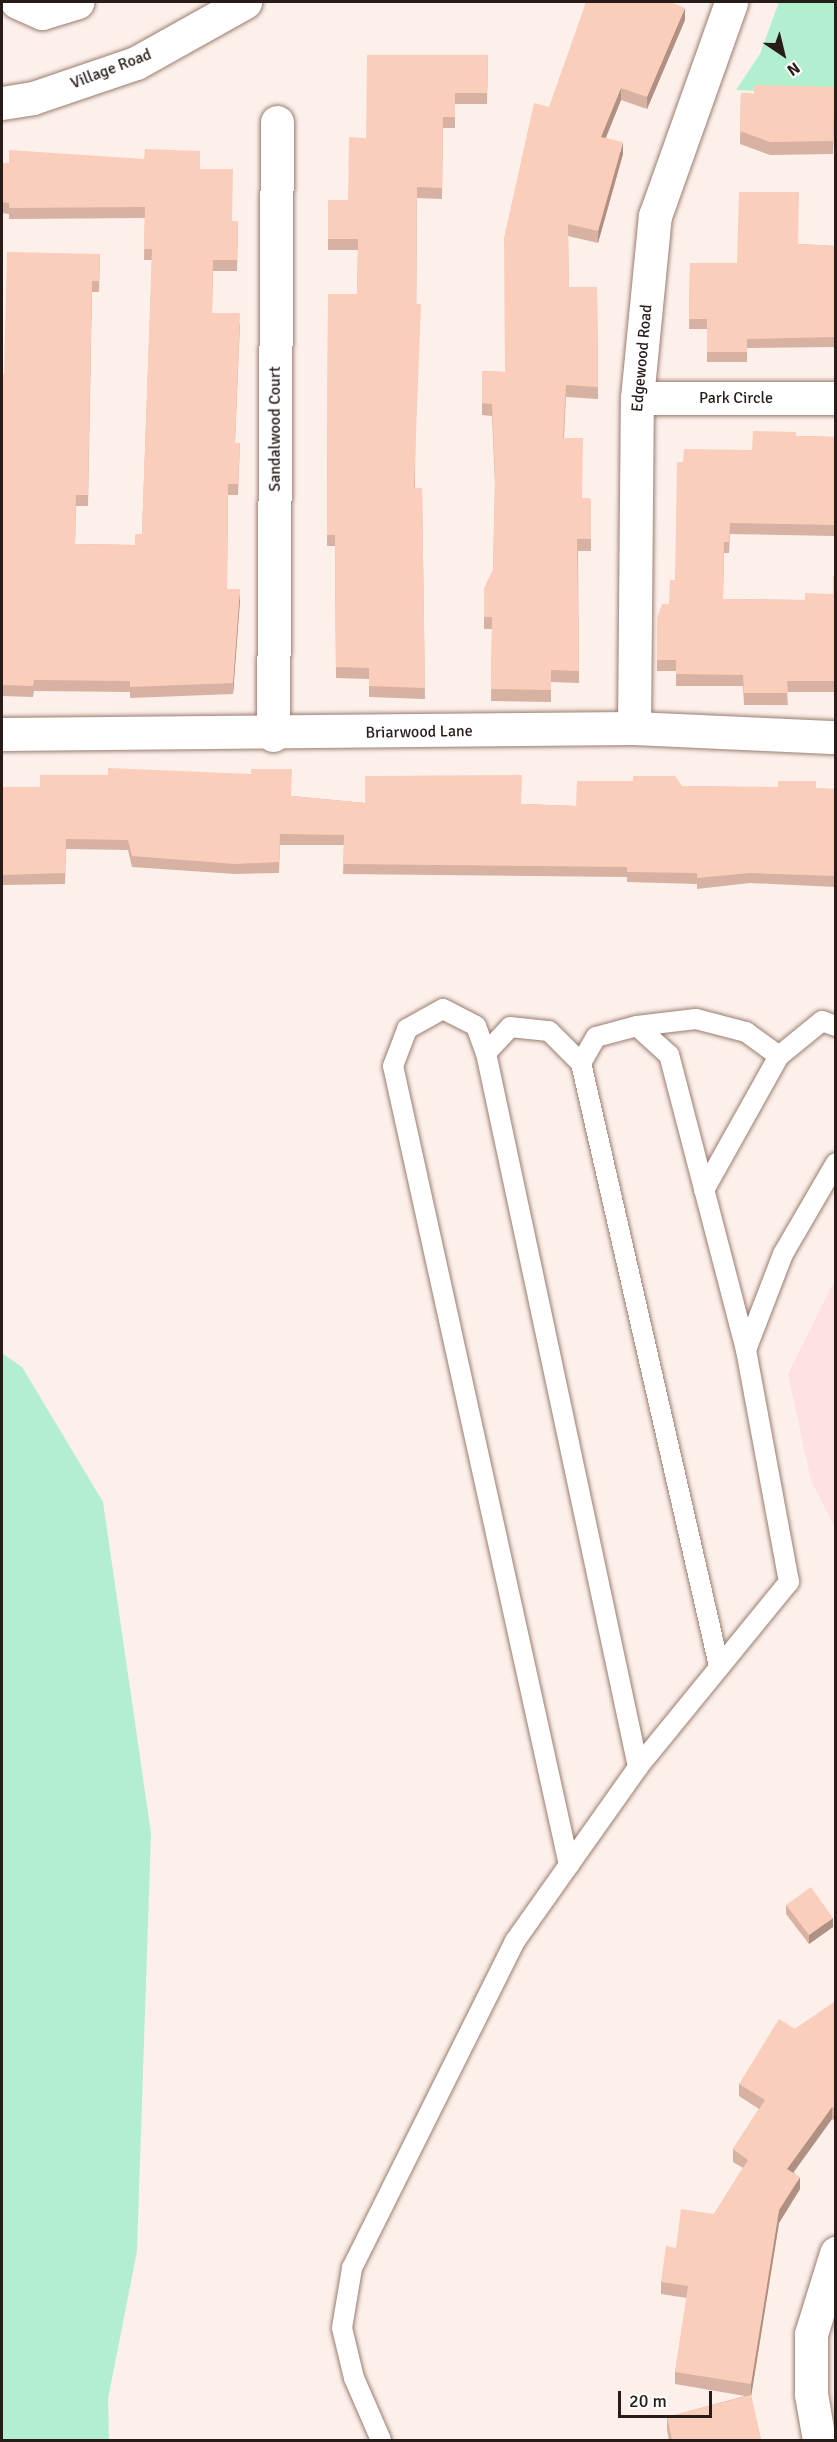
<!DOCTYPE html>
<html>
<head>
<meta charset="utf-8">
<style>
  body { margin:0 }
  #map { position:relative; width:837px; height:2442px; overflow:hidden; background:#fdf0ea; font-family:Signika,sans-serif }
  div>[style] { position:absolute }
  .education>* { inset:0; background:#fde2e1 }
  .green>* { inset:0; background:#b1efcf }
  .roads { filter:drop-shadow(0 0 2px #9a7d70) drop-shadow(0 0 2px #9a7d70) }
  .lane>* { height:20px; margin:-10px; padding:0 10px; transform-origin:10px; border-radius:10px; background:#fff }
  .street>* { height:33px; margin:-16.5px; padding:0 16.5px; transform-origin:16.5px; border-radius:16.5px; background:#fff }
  .secondary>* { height:33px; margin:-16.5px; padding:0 16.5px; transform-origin:16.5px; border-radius:16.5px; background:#fff }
  .wall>* { inset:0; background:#d7b1a1 }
  .shaded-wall>* { inset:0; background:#af9083 }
  .building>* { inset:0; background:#facebb }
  span { translate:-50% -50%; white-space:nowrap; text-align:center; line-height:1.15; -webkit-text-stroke:4.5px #fff; paint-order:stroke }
  .street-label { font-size:16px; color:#271c17 }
  .frame { position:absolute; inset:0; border:3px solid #271c17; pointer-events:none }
  .north { position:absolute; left:753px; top:24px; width:60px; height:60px; -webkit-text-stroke:4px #fff; paint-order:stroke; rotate:145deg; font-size:16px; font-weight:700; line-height:24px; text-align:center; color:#271c17 }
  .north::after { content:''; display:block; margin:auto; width:21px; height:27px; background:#271c17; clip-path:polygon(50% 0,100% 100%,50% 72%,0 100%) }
  .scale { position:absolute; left:618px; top:2391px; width:94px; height:27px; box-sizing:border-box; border:3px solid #271c17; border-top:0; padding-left:8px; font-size:18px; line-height:21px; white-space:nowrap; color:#271c17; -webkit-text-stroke:4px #fff; paint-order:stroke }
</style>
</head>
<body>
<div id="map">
  <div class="education">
    <div style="clip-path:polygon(835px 1279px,836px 1279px,835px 1527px,811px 1481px,788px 1374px)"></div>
  </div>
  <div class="green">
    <div style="clip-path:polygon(779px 2px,835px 2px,835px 94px,736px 90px,760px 54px)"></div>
    <div style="clip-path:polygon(2px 1353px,22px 1367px,103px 1502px,151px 1833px,137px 2251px,108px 2399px,109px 2440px,2px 2440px)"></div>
  </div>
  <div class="roads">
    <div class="lane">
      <div style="left:637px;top:1026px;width:59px;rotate:-6.8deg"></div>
      <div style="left:696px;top:1019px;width:52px;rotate:14.6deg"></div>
      <div style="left:746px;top:1032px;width:41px;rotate:36deg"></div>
      <div style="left:486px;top:1053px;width:35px;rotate:-47deg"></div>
      <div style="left:510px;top:1027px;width:39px;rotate:6deg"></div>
      <div style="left:549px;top:1031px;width:45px;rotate:45deg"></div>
      <div style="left:581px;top:1063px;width:619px;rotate:77.11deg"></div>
      <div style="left:704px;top:1190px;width:154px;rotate:-60.8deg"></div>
      <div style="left:779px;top:1056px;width:55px;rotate:-39.1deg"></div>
      <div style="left:822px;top:1021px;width:15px;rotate:20deg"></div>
      <div style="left:746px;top:1350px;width:103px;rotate:-68.9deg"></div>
      <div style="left:783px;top:1254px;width:105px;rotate:-59.8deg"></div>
      <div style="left:569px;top:1865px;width:818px;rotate:-102.42deg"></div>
      <div style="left:393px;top:1066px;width:40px;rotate:-69deg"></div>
      <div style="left:407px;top:1029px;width:41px;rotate:-29.1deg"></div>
      <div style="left:443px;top:1009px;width:37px;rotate:27deg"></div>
      <div style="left:476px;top:1026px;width:29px;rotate:70deg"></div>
      <div style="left:486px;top:1053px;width:730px;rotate:77.98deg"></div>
      <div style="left:381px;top:2440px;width:68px;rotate:-113.5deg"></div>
      <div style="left:354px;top:2378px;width:51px;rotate:-103.5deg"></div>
      <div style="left:342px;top:2328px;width:61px;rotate:-80.5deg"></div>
      <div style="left:352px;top:2268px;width:365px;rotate:-63.5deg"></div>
      <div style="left:515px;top:1941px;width:213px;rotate:-54.7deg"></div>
      <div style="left:638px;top:1767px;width:239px;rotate:-50.8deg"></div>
      <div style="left:789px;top:1582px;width:236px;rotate:-100.5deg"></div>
      <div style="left:746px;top:1350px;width:305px;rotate:-104.6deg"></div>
      <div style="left:669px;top:1055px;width:43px;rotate:-137.8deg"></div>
      <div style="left:637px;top:1026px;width:42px;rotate:165deg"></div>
      <div style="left:596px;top:1037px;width:30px;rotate:120deg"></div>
    </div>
    <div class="street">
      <div style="left:17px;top:2px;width:27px;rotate:24deg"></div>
      <div style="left:42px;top:13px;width:37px;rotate:-17deg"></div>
      <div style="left:637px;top:398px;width:199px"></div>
      <div style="left:634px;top:728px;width:330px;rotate:-89.5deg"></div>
      <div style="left:637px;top:398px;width:183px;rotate:-84.4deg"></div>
      <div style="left:655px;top:216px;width:227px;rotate:-70.4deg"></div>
      <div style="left:2px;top:734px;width:632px;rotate:-0.54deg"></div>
      <div style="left:634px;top:728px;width:202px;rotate:2.6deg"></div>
      <div style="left:273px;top:735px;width:613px;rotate:-89.63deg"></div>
      <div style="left:819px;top:2440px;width:47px;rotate:-99.9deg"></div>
      <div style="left:811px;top:2394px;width:60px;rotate:-90deg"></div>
      <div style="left:811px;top:2334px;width:85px;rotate:-72.8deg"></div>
    </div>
    <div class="secondary">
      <div style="left:2px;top:103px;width:31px;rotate:-9deg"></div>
      <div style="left:33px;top:98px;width:109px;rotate:-18.8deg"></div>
      <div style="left:136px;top:63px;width:125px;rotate:-29.2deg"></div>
    </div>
  </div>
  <div class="wall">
    <div style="clip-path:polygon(673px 2px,673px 3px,685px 20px,647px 109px,621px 100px,606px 138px,623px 154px,598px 243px,568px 236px,569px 287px,597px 287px,598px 399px,566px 397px,564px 438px,582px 498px,591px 499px,591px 551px,578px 551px,579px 683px,551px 682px,551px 702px,491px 701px,492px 629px,484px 629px,484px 589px,493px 570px,495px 484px,492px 416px,482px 415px,482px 371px,505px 372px,549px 107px)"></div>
    <div style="clip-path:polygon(488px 55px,487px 104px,455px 104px,455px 128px,443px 128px,442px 199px,417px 198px,415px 488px,422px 488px,425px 699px,369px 697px,369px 679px,336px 678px,335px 546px,327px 546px,328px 294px,357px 294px,358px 250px,328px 250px,328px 200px,348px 200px,366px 138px)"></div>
    <div style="clip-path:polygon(836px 87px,836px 127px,834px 127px,833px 154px,770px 155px,740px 144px,741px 93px,754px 94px)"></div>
    <div style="clip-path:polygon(2px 163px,200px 169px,232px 221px,238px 221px,237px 271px,213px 271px,212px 313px,240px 324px,235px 443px,240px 443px,238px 495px,228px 495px,227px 589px,240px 600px,233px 694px,130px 698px,130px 692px,34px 691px,33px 697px,2px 696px,2px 374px,4px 374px,100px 254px,99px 292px,92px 292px,88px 506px,76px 506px,75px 544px,135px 545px,142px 534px,152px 260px,144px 260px,145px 218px,9px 219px,9px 214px,2px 213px)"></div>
    <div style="clip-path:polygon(799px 244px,836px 246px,836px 347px,747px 348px,747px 362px,707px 362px,707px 329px,689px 329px,690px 263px,737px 263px)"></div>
    <div style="clip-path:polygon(796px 436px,836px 437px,836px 536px,730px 534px,729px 553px,724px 553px,723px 599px,805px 600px,833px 594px,836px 576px,836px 692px,787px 692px,788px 705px,744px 705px,743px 686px,676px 686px,676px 671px,657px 671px,657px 618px,669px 604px,675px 580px,683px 462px,752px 450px)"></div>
    <div style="clip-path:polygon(682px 786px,836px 789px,836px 887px,750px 883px,697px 889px,697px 884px,627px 882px,627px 877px,343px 874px,344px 845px,280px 845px,279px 873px,235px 874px,132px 867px,128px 850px,66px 849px,65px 884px,2px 885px,2px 787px,292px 796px,365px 803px,522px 804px,576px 806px)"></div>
    <div style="clip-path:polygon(786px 1905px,833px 1927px,809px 1944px,786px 1914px)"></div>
    <div style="clip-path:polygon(836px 2001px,836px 2122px,832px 2119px,794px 2172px,800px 2189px,779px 2223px,751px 2396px,761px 2440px,669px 2440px,667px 2430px,667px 2417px,745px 2396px,675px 2384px,675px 2372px,687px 2298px,661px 2294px,661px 2282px,676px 2248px,714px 2214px,743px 2168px,733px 2162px,733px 2149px,759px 2109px,739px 2096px,739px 2084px,795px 2029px)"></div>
  </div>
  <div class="shaded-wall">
    <div style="clip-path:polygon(685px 8px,685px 20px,647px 109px,647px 97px)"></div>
    <div style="clip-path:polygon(621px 88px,621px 100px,601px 149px,601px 137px)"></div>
    <div style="clip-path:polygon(623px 142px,623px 154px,598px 243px,598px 231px)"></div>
    <div style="clip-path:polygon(240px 589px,240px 600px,233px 694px,233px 683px)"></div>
    <div style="clip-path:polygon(833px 1918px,833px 1927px,809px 1944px,809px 1935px)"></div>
    <div style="clip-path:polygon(832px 2107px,832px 2119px,787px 2181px,787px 2169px)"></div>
    <div style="clip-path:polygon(800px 2177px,800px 2189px,779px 2223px,751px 2397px,751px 2384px,779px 2210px)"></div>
  </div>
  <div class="building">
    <div style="clip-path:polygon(586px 2px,671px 2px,685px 8px,647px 97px,621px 88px,601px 137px,623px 142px,598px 231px,568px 224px,569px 287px,597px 287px,598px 387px,566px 385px,563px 438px,583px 438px,582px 498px,591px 499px,591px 539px,577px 539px,579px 671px,551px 670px,551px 690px,491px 689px,492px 617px,484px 617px,484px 589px,493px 570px,495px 476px,492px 404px,482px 403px,482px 371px,505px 372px,504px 238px,534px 103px,549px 107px)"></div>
    <div style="clip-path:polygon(367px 55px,488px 55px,487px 93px,455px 93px,455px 117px,443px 117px,442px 188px,417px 187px,416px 304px,421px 304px,414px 488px,422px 488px,425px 688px,369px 686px,369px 668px,336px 667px,335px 535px,327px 535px,328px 294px,357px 294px,358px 239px,328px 239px,328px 200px,348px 200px,349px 137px,366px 138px)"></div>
    <div style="clip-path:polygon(754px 85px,836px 87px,836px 114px,834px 114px,833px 141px,770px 142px,740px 131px,741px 93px,754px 94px)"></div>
    <div style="clip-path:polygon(145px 149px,200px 151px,200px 169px,233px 169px,232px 221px,238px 221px,237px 260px,213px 260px,212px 313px,240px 313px,235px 443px,240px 443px,238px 484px,228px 484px,227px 589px,240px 589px,233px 683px,130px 687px,130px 681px,34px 680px,33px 686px,2px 685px,2px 374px,4px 374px,7px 252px,100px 254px,99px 281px,92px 281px,88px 495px,76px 495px,75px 544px,135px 545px,135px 534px,142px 534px,152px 249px,144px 249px,145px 207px,9px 208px,9px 203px,2px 202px,2px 163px,9px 163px,9px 150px,144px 159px)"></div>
    <div style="clip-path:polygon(739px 192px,799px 192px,798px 244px,836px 246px,836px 337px,747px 339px,747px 352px,707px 352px,707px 319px,689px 319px,690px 263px,737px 263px)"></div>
    <div style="clip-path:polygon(753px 431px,796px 432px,796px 436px,836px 437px,836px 525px,730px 523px,729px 542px,724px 542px,723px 599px,805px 600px,805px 593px,833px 594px,833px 576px,836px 576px,836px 681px,787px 681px,788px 693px,744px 693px,743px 675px,676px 674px,676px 660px,657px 660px,657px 618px,662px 604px,669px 604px,670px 580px,675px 580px,677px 462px,683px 462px,684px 449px,752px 450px)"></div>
    <div style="clip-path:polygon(108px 768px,251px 774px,251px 769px,292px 769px,291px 796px,365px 803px,365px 776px,522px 775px,521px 804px,576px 806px,577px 781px,633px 781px,633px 776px,675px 776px,682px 786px,778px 787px,778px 781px,816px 781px,816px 788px,836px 789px,836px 876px,750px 873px,697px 878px,697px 873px,627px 872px,627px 867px,343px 864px,344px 835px,280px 834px,279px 862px,235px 864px,132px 856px,128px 840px,66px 839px,65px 873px,2px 875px,2px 787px,40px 787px,40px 775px,108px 775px)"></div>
    <div style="clip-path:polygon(811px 1887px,833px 1918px,809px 1935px,786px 1905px)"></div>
    <div style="clip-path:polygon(836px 2001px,836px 2109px,832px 2107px,787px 2169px,800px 2177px,779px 2210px,751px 2384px,675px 2372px,688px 2286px,661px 2282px,666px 2246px,676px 2248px,681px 2209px,714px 2214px,748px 2160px,733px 2149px,765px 2100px,739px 2084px,779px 2019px,795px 2029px)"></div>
    <div style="clip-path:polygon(751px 2395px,761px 2439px,752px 2440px,672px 2440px,667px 2417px)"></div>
  </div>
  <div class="street-label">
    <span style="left:111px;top:69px;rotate:-21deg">Village Road</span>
    <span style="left:642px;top:358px;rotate:-85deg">Edgewood Road</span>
    <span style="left:736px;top:398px">Park Circle</span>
    <span style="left:275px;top:429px;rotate:-90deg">Sandalwood Court</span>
    <span style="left:419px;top:732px;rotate:-1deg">Briarwood Lane</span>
  </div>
  <div class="frame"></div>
  <div class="north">N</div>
  <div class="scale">20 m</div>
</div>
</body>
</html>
